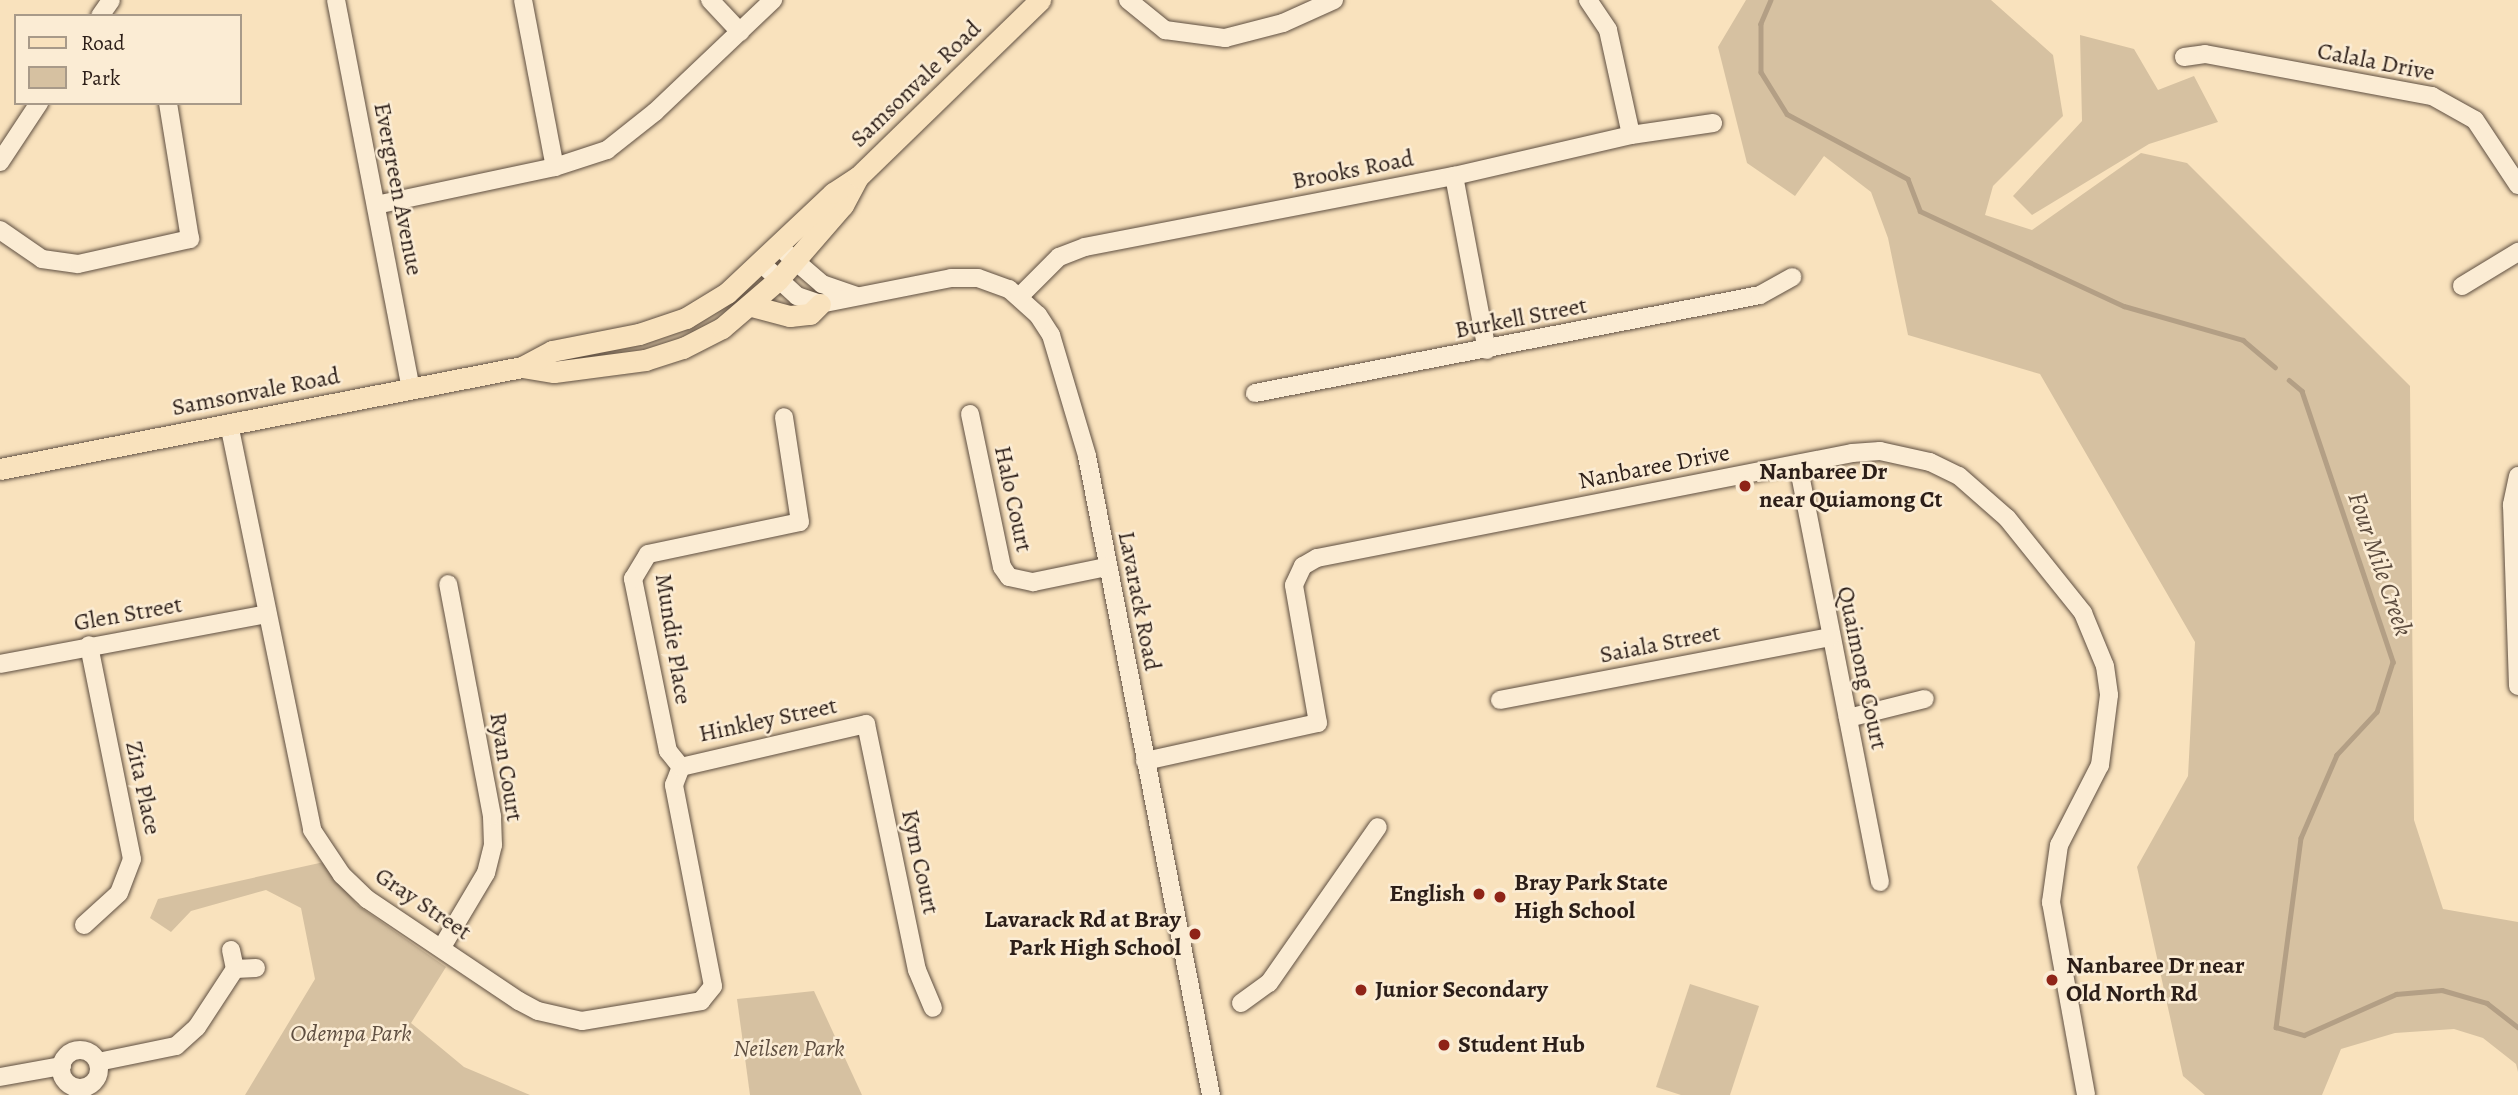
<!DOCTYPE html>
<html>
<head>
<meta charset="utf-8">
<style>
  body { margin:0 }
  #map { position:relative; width:2518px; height:1095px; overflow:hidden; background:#f9e2bd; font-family:Alegreya,serif }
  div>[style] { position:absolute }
  .green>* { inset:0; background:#d6c1a1 }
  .stream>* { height:4.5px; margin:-2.25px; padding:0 2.25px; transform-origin:2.25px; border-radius:2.25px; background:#b39f85 }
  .roads { filter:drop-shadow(0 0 2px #5f4f41) drop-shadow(0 0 2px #5f4f41) }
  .minor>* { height:18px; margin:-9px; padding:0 9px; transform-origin:9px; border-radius:9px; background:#fbecd4 }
  .minor>.ring { margin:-9px; padding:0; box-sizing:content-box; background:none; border:18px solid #fbecd4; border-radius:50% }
  .major>* { height:21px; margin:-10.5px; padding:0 10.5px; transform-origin:10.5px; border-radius:10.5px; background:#f9e2bd }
  .dots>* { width:19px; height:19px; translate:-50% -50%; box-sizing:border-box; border:4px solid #fbecd4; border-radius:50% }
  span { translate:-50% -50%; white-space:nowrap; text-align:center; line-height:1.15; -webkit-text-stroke:5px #fbecd4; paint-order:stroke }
  .street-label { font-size:24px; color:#2c1e18 }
  .poi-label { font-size:24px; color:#2c1e18; font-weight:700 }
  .left { translate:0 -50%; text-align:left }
  .right { translate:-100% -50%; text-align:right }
  .park-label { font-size:24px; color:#5f4f41; font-style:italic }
  .water-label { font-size:26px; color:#5b4b3e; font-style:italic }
  .legend { position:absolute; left:14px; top:14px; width:228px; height:91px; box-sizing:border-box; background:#fbecd4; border:2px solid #a89a89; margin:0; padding:9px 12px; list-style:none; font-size:21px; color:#2c1e18 }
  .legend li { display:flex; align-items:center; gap:14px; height:35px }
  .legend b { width:35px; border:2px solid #a89a89 }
</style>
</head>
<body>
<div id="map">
  <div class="green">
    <div style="clip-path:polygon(1746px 0,1991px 0,2053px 55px,2063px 116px,1993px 186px,1985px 215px,2032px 230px,2141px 153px,2187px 163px,2410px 386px,2414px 820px,2443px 909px,2518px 922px,2518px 1072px,2516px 1064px,2483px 1038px,2454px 1029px,2395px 1033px,2341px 1049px,2322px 1095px,2205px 1095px,2183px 1076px,2137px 867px,2188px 776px,2195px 642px,2040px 374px,1908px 335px,1888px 238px,1871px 192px,1824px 156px,1795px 196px,1747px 163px,1718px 47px)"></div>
    <div style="clip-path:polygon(2080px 35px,2134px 49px,2158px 90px,2194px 76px,2218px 122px,2149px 144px,2032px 215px,2013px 196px,2082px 121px)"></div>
    <div style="clip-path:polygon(324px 862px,357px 905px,446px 967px,411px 1023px,464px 1067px,530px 1095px,245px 1095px,315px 979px,301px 908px,266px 890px,191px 911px,171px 932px,150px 918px,158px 899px)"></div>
    <div style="clip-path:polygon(1690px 984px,1759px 1006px,1730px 1095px,1681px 1095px,1656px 1087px)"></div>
    <div style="clip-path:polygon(814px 991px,862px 1095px,750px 1095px,737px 999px)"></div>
  </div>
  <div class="stream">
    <div style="left:1771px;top:0;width:26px;rotate:113deg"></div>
    <div style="left:1761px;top:24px;width:48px;rotate:90deg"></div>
    <div style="left:1761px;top:72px;width:49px;rotate:58.2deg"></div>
    <div style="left:1787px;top:114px;width:137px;rotate:28.2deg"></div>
    <div style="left:1908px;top:179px;width:34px;rotate:69deg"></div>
    <div style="left:1920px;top:211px;width:225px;rotate:25deg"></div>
    <div style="left:2124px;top:306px;width:124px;rotate:15.9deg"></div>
    <div style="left:2243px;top:340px;width:42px;rotate:40.2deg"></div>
    <div style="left:2289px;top:380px;width:17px;rotate:40deg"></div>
    <div style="left:2302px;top:391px;width:286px;rotate:71.4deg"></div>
    <div style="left:2393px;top:662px;width:52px;rotate:107.7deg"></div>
    <div style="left:2377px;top:712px;width:59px;rotate:132.9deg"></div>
    <div style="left:2337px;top:755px;width:90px;rotate:113.4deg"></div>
    <div style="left:2301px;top:838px;width:191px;rotate:97.5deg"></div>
    <div style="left:2276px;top:1027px;width:29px;rotate:16deg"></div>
    <div style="left:2304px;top:1035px;width:101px;rotate:-24deg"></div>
    <div style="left:2396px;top:994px;width:46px;rotate:-5deg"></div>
    <div style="left:2442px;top:990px;width:47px;rotate:16.1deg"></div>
    <div style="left:2487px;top:1003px;width:39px;rotate:38deg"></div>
  </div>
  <div class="roads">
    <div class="minor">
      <div style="left:336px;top:0;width:395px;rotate:79.1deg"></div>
      <div style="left:523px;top:0;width:170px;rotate:79.2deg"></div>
      <div style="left:710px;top:0;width:44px;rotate:46.8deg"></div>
      <div style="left:1128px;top:0;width:48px;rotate:39deg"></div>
      <div style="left:1165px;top:30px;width:61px;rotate:7.6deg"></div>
      <div style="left:1225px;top:38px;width:60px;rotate:-14.5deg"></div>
      <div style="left:1283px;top:23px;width:56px;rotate:-24.3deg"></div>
      <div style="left:1588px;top:0;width:36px;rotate:56deg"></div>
      <div style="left:1608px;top:30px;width:107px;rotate:77.6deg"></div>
      <div style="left:100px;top:16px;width:19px;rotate:-55deg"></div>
      <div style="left:2184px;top:57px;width:21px;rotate:-8deg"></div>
      <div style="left:2205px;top:54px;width:231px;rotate:10.5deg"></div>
      <div style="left:2432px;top:96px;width:49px;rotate:29.2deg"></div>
      <div style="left:2475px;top:120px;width:78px;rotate:56.5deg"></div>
      <div style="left:0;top:162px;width:71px;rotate:-56.5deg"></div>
      <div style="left:1454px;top:176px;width:177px;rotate:79.3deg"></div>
      <div style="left:376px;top:205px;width:183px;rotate:-12deg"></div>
      <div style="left:555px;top:167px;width:55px;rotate:-18.1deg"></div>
      <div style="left:607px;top:150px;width:61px;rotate:-38.4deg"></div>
      <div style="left:655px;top:112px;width:163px;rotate:-43.5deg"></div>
      <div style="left:0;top:230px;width:51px;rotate:34.6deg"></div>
      <div style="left:42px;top:259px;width:36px;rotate:8deg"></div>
      <div style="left:78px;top:264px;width:115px;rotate:-12.6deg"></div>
      <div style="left:190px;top:239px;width:138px;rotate:-99.2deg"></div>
      <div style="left:778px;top:246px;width:58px;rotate:40.8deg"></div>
      <div style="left:822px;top:284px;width:36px;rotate:19deg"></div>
      <div style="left:761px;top:263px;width:49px;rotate:42.5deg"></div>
      <div style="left:797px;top:296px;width:24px;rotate:19deg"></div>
      <div style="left:820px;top:304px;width:134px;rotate:-11.2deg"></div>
      <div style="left:951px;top:278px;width:27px"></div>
      <div style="left:978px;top:278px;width:33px;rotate:20deg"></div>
      <div style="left:1009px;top:289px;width:39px;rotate:42deg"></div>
      <div style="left:1038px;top:315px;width:24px;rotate:57deg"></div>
      <div style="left:1051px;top:335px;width:126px;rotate:73.4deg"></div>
      <div style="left:1087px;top:456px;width:651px;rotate:79.02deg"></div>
      <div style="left:2462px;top:286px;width:66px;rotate:-31.3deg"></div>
      <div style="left:1019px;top:297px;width:57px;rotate:-45deg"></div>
      <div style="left:1059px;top:257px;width:28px;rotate:-21deg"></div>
      <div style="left:1085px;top:247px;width:376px;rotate:-10.9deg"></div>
      <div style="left:1454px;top:176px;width:182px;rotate:-13deg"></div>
      <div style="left:1631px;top:135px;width:83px;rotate:-8.3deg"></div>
      <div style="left:1255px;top:393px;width:514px;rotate:-10.98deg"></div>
      <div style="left:1760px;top:295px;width:37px;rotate:-29deg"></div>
      <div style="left:970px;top:414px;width:156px;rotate:78.2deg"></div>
      <div style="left:1002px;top:567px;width:12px;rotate:55deg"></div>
      <div style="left:1009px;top:577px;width:25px;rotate:12deg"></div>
      <div style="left:1033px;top:582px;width:75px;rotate:-11.6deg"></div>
      <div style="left:229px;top:424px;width:414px;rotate:78.4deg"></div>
      <div style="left:312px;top:830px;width:54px;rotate:56.3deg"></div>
      <div style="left:342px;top:875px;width:35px;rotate:44deg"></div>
      <div style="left:367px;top:899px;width:183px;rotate:33.9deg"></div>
      <div style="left:519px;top:1001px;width:21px;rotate:28deg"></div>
      <div style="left:538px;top:1011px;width:45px;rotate:12.8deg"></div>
      <div style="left:582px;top:1021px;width:121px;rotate:-9.5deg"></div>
      <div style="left:701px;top:1001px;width:19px;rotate:-51deg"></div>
      <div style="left:713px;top:986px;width:205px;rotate:-101deg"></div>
      <div style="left:674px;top:785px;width:19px;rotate:-69deg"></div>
      <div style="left:681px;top:767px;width:21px;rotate:-129deg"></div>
      <div style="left:668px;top:751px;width:176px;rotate:-101.5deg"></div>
      <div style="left:633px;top:579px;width:29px;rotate:-59deg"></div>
      <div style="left:648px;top:554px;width:155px;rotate:-11.9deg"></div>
      <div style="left:800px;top:522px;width:106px;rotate:-98.7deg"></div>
      <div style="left:1798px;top:464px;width:426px;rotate:78.9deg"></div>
      <div style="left:2518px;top:476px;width:30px;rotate:102deg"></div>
      <div style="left:2512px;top:505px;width:181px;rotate:88.1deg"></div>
      <div style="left:0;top:664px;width:271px;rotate:-10.6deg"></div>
      <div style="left:1500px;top:700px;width:336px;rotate:-10.8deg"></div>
      <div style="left:1848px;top:718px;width:79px;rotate:-13.9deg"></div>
      <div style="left:1145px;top:761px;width:177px;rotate:-12.4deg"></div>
      <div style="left:1318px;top:723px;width:140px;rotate:-99.9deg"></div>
      <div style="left:1294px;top:585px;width:21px;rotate:-65deg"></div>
      <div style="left:1303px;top:566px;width:16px;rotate:-30deg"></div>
      <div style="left:1317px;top:558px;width:545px;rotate:-11.1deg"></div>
      <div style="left:1852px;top:453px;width:28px;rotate:-4deg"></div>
      <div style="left:1880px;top:451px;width:51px;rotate:12.4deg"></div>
      <div style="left:1930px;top:462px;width:32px;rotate:26deg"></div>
      <div style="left:1959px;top:476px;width:64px;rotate:41.2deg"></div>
      <div style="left:2007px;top:518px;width:122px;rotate:51.3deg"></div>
      <div style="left:2083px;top:613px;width:57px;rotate:67.5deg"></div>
      <div style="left:2105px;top:666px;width:29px;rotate:82deg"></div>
      <div style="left:2109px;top:695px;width:71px;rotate:97.3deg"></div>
      <div style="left:2100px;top:765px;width:90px;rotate:117.1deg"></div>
      <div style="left:2059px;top:845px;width:58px;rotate:98deg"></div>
      <div style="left:2051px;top:902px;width:196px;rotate:79.7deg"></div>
      <div style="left:681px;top:767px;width:190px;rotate:-13.1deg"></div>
      <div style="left:866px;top:724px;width:251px;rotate:78.3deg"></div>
      <div style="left:917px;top:970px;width:41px;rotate:67.2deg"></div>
      <div style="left:84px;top:925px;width:47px;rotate:-42.4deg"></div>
      <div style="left:119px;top:893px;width:36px;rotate:-69deg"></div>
      <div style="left:132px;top:859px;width:218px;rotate:-101.4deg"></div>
      <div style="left:442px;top:947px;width:86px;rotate:-59.3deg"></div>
      <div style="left:486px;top:873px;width:29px;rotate:-76deg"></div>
      <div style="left:493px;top:845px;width:29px;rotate:-92deg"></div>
      <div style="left:492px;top:816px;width:236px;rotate:-100.7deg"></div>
      <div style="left:231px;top:950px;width:19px;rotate:78deg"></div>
      <div style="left:235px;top:969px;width:21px;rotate:-3deg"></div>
      <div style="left:1241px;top:1003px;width:34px;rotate:-36deg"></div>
      <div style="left:1269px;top:983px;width:190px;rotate:-55.1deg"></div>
      <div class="ring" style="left:61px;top:1050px;width:20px;height:20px"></div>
      <div style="left:98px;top:1062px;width:80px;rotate:-11.6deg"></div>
      <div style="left:176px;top:1046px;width:28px;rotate:-42deg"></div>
      <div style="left:197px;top:1027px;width:69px;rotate:-56.8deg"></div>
      <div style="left:0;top:1077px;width:63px;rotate:-10.1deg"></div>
    </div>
    <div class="major">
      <div style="left:752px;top:306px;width:39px;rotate:15deg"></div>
      <div style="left:790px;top:316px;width:20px;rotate:-6deg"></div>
      <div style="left:810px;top:314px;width:14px;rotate:-45deg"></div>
      <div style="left:522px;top:367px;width:32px;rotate:9deg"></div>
      <div style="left:554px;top:372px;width:92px;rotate:-7.5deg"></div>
      <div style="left:645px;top:360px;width:40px;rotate:-18deg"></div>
      <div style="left:683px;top:348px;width:44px;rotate:-27.1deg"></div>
      <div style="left:722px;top:328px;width:74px;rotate:-40.6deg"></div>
      <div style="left:778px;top:280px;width:99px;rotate:-49.1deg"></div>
      <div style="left:843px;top:205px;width:30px;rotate:-62deg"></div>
      <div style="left:0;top:469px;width:532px;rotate:-11.06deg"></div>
      <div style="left:522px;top:367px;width:34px;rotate:-28deg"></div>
      <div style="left:552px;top:351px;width:89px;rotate:-11.1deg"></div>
      <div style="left:639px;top:334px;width:50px;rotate:-18.8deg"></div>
      <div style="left:686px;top:318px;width:48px;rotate:-31.4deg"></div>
      <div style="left:727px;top:293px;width:146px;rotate:-43.3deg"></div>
      <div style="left:833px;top:193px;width:30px;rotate:-33deg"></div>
      <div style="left:858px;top:177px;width:254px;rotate:-44.2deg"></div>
    </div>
  </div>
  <div class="dots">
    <div style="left:1745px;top:486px;background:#8f2418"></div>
    <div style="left:1479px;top:894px;background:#8f2418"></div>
    <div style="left:1500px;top:897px;background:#8f2418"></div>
    <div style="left:1195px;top:934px;background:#8f2418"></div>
    <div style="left:2052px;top:980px;background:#8f2418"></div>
    <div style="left:1361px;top:990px;background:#8f2418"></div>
    <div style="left:1444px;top:1045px;background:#8f2418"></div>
  </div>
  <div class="street-label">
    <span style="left:2376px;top:62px;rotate:11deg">Calala Drive</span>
    <span style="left:916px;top:84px;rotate:-44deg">Samsonvale Road</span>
    <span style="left:1353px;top:170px;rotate:-11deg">Brooks Road</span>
    <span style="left:398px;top:189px;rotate:79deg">Evergreen Avenue</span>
    <span style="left:1521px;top:318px;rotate:-11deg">Burkell Street</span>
    <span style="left:256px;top:392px;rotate:-11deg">Samsonvale Road</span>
    <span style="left:1654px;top:467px;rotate:-11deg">Nanbaree Drive</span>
    <span style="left:1013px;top:499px;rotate:78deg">Halo Court</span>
    <span style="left:1139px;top:601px;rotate:79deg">Lavarack Road</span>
    <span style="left:128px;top:614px;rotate:-10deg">Glen Street</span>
    <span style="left:673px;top:639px;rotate:81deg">Mundie Place</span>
    <span style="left:1660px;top:644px;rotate:-11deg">Saiala Street</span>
    <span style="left:1862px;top:668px;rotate:78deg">Quaimong Court</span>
    <span style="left:768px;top:720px;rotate:-12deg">Hinkley Street</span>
    <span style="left:506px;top:767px;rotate:81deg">Ryan Court</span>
    <span style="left:143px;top:788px;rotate:78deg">Zita Place</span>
    <span style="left:920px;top:862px;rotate:78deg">Kym Court</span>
    <span style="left:423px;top:904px;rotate:34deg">Gray Street</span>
  </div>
  <div class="poi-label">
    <span class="left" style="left:1759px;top:486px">Nanbaree Dr<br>near Quiamong Ct</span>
    <span class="left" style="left:1514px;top:897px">Bray Park State<br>High School</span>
    <span class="right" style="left:1465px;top:894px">English</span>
    <span class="right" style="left:1181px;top:934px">Lavarack Rd at Bray<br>Park High School</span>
    <span class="left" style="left:2066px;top:980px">Nanbaree Dr near<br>Old North Rd</span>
    <span class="left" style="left:1375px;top:990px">Junior Secondary</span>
    <span class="left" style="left:1458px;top:1045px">Student Hub</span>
  </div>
  <div class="park-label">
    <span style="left:351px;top:1034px">Odempa Park</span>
    <span style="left:789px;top:1049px">Neilsen Park</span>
  </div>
  <div class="water-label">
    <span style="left:2380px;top:564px;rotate:71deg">Four Mile Creek</span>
  </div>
  <ul class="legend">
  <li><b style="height:9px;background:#f9e2bd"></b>Road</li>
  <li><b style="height:19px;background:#d6c1a1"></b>Park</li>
  </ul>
</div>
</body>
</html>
